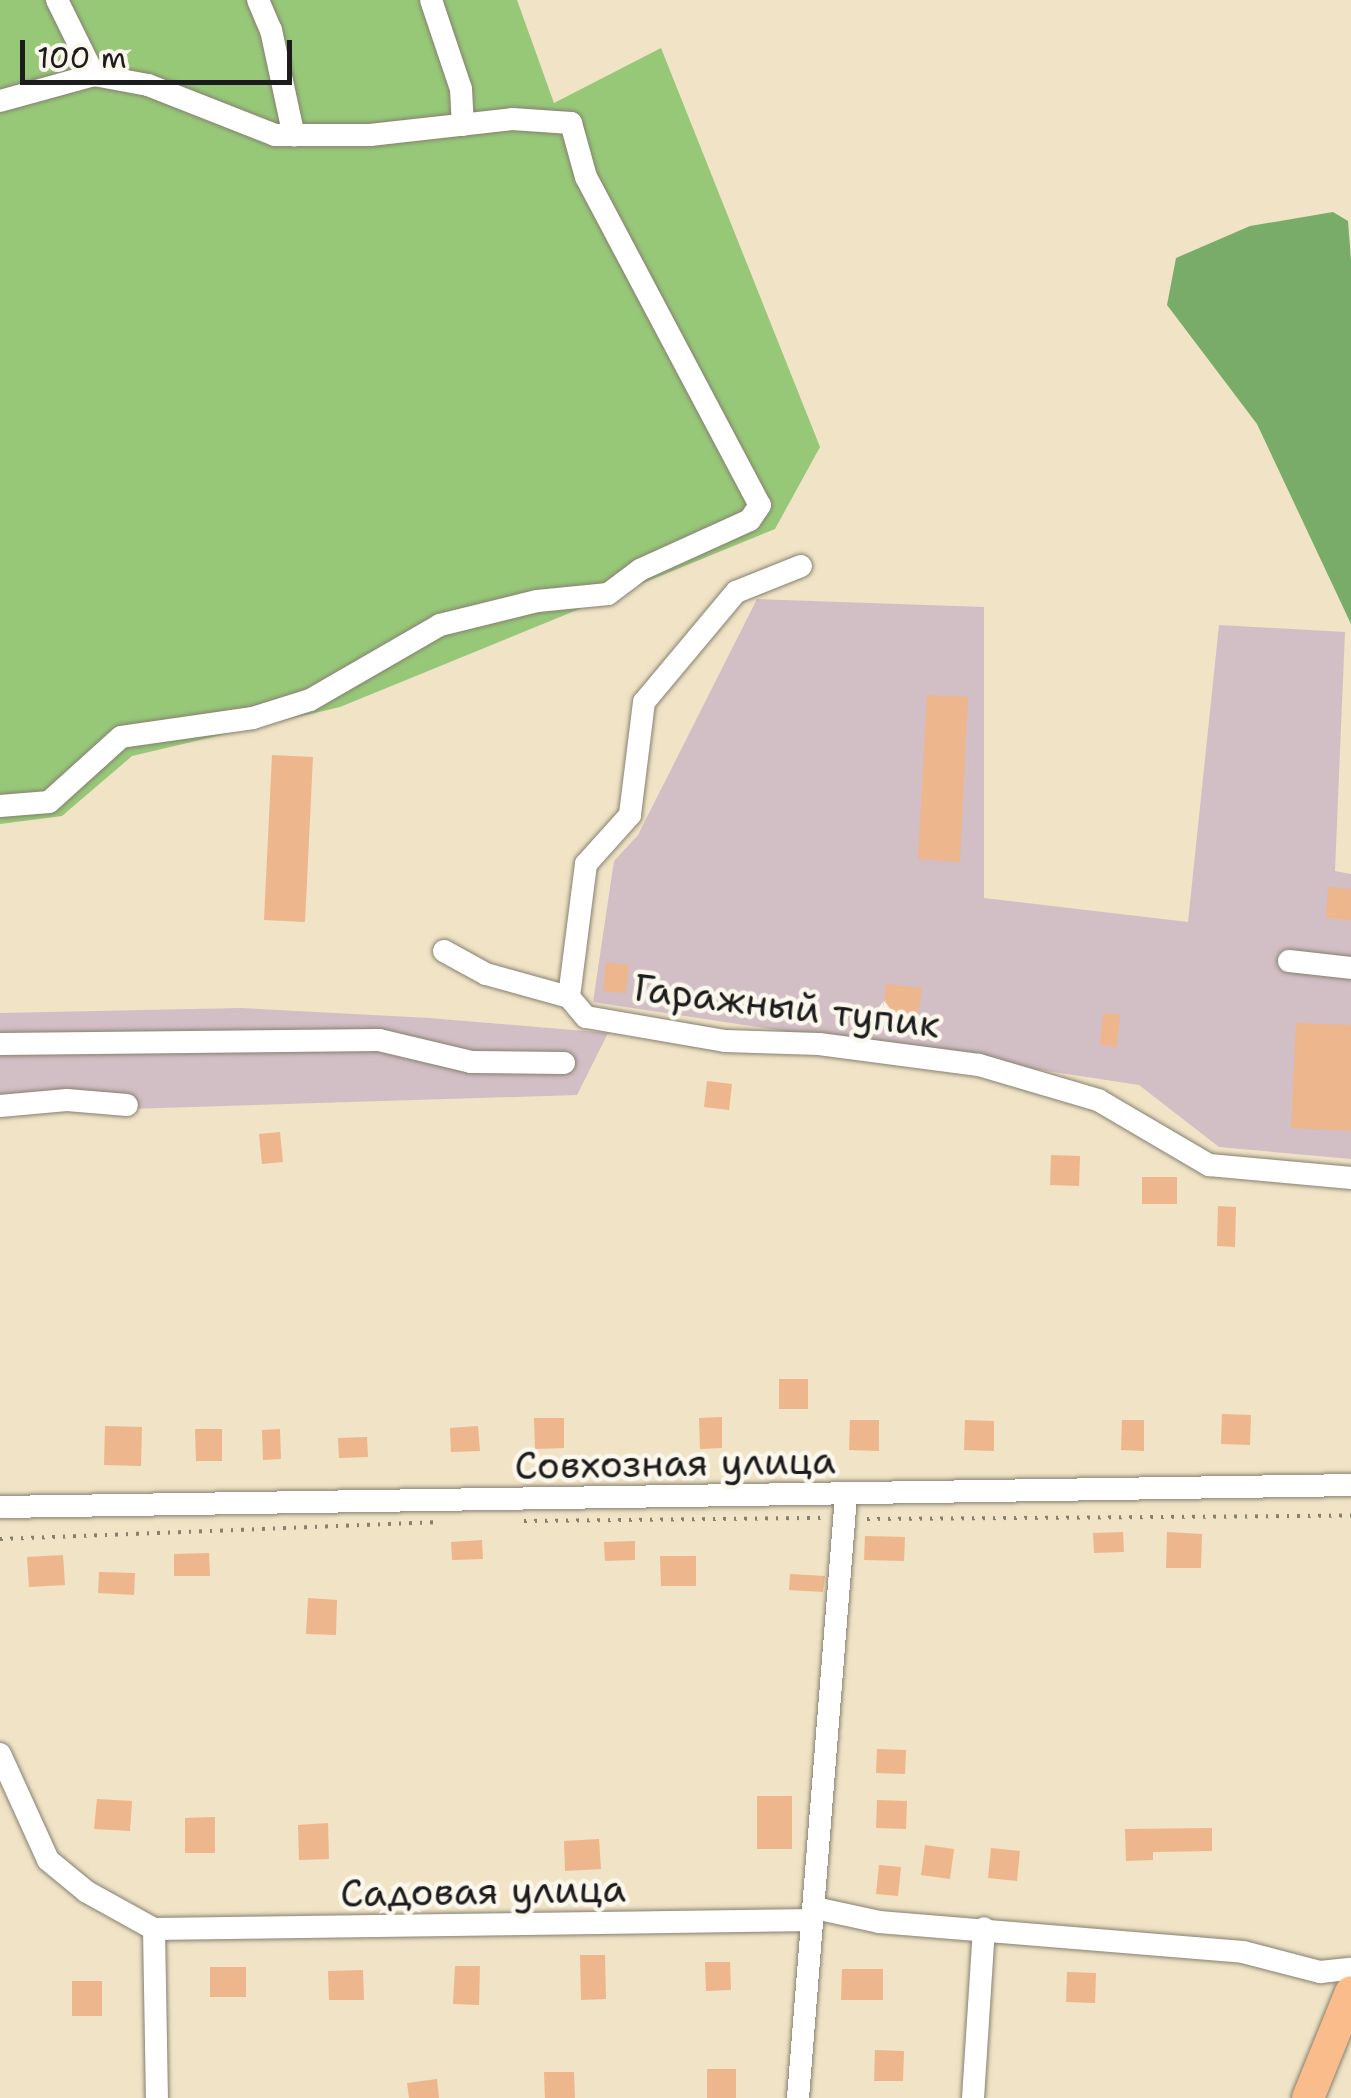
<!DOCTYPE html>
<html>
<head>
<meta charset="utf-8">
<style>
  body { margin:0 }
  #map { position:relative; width:1351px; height:2098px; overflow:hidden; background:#f0e3c6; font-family:"Shantell Sans",sans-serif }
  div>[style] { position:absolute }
  .industrial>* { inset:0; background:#d2bec5 }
  .green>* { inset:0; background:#97c878 }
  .forest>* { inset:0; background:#79ac68 }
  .building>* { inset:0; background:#eeb68c }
  .path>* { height:4px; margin-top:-2px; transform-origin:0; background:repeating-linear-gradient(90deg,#868071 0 2.5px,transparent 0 10.5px) }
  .roads { filter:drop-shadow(0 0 2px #868071) drop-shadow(0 0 2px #868071) }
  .minor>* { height:22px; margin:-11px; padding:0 11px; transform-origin:11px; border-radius:11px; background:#fff }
  .highway>* { height:32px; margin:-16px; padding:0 16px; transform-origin:16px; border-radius:16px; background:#fabc8b }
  span { translate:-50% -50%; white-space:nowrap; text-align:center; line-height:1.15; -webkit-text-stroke:9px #fbf7ec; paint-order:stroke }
  .street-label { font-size:38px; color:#1c1c1c }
  .scale { position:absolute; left:20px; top:40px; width:272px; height:45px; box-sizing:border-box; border:5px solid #1c1c1c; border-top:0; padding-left:12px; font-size:30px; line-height:35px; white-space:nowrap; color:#1c1c1c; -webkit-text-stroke:8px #fbf7ec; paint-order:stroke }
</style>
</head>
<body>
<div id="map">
  <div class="industrial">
    <div style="clip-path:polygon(757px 599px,984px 607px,984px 898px,1188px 922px,1219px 625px,1345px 632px,1335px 871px,1351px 874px,1351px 1159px,1219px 1147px,1139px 1085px,593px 1002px,614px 861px,638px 835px)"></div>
    <div style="clip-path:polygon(241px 1008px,429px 1018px,608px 1033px,577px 1095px,0 1113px,0 1013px)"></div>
  </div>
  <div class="green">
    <div style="clip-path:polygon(0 0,517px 0,554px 103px,661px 48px,820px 447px,775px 529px,340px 707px,132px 756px,62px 816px,0 824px)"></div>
  </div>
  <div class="forest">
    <div style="clip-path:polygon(1333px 212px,1348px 221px,1351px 260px,1351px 624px,1257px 424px,1167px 305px,1176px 258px,1250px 226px)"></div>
  </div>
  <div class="building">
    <div style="clip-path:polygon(927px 695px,968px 697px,960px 862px,918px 859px)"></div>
    <div style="clip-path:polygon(272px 755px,313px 757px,305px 922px,264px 920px)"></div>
    <div style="clip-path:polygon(1328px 887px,1351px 889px,1351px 920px,1326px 918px)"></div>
    <div style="clip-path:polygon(606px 962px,629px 965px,626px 993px,603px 991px)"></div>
    <div style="clip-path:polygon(886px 984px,922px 988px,918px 1016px,883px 1012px)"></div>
    <div style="clip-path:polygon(1103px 1013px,1120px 1014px,1117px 1047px,1100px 1045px)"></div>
    <div style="clip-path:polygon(1296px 1023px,1351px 1025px,1351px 1131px,1291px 1128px)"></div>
    <div style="clip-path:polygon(707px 1081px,732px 1084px,729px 1110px,704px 1107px)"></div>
    <div style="clip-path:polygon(280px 1132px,283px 1162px,262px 1164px,259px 1134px)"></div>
    <div style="clip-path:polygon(1051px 1155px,1080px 1156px,1079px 1186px,1050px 1185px)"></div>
    <div style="clip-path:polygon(1142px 1177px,1177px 1177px,1177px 1204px,1142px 1204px)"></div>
    <div style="clip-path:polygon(1218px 1206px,1236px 1207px,1235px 1247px,1217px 1246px)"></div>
    <div style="clip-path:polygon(779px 1379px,808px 1379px,808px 1409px,779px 1409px)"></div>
    <div style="clip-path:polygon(1222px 1414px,1251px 1415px,1250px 1445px,1221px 1444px)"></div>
    <div style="clip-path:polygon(722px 1417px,722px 1448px,700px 1449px,699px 1418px)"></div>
    <div style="clip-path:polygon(534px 1418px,564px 1418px,564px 1448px,535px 1449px)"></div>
    <div style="clip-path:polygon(850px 1420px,879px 1420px,879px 1451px,849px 1450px)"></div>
    <div style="clip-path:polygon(965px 1420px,994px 1421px,994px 1451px,964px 1450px)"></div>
    <div style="clip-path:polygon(1122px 1420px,1144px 1420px,1144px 1451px,1121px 1450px)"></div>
    <div style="clip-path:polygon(105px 1426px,142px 1427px,141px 1466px,104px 1465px)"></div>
    <div style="clip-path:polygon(478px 1426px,480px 1451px,451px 1452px,450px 1428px)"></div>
    <div style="clip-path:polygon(195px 1429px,222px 1429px,222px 1461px,196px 1461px)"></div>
    <div style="clip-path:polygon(280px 1429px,281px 1459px,263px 1460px,262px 1430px)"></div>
    <div style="clip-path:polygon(367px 1437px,368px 1457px,339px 1458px,338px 1438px)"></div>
    <div style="clip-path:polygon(1123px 1532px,1124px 1552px,1094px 1553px,1093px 1533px)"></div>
    <div style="clip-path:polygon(1167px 1532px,1202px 1534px,1201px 1568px,1166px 1568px)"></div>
    <div style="clip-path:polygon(865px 1536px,905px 1537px,904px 1561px,864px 1560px)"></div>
    <div style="clip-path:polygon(482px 1540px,483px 1559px,452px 1560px,451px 1542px)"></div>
    <div style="clip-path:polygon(635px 1541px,635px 1560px,605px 1561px,604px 1542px)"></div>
    <div style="clip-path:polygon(209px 1553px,210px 1576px,174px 1576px,174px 1554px)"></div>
    <div style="clip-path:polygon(63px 1555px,65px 1585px,29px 1587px,27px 1557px)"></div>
    <div style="clip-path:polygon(660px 1556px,696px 1556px,696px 1586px,661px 1586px)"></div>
    <div style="clip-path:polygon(99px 1572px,135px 1573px,134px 1595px,98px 1593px)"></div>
    <div style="clip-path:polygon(790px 1574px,825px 1576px,823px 1592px,789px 1590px)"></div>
    <div style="clip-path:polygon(308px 1598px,337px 1600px,336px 1635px,306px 1634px)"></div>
    <div style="clip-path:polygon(877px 1749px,906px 1750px,905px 1774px,876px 1773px)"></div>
    <div style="clip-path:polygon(757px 1796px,792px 1796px,792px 1849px,757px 1849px)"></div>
    <div style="clip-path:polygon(97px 1799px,132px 1801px,130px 1831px,94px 1829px)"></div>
    <div style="clip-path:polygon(877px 1800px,907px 1801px,906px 1829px,876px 1828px)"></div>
    <div style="clip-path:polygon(215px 1817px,215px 1853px,185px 1853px,185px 1818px)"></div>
    <div style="clip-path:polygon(328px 1823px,329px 1859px,299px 1860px,298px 1825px)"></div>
    <div style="clip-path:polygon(1212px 1828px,1212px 1851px,1153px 1852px,1153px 1860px,1126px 1861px,1125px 1829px)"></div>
    <div style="clip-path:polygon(599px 1839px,601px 1869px,565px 1871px,564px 1841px)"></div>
    <div style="clip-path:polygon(925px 1845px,954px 1849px,950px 1879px,921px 1875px)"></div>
    <div style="clip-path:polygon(991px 1848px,1020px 1851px,1017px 1881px,988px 1878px)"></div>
    <div style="clip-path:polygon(879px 1865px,901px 1867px,898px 1896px,876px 1894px)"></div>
    <div style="clip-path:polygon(580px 1955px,605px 1955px,606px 1999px,581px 2000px)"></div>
    <div style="clip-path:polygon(705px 1962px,730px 1962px,731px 1990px,706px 1991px)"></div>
    <div style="clip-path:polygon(455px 1966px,480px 1966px,479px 2005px,453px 2004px)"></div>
    <div style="clip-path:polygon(210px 1967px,246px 1967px,246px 1997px,210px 1997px)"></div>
    <div style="clip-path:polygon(842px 1969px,883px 1969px,883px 2000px,841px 2000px)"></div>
    <div style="clip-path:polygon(363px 1970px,364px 2000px,329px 2000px,328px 1971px)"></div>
    <div style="clip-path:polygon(1067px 1972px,1096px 1973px,1095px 2003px,1066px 2002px)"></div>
    <div style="clip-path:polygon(72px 1981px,102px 1981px,102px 2016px,72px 2016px)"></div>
    <div style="clip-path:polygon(875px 2050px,904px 2051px,903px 2081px,874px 2081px)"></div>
    <div style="clip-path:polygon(707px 2069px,736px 2069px,736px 2098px,707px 2098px)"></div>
    <div style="clip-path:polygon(544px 2072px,574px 2072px,575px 2098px,545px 2098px)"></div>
    <div style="clip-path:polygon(437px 2079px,439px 2098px,409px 2098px,407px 2083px)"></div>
  </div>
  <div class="path">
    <div style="left:867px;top:1519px;width:484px;rotate:-0.4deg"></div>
    <div style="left:524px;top:1521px;width:301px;rotate:-0.6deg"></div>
    <div style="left:0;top:1539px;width:440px;rotate:-2.2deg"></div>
  </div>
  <div class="roads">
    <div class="minor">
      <div style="left:57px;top:0;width:84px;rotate:63.7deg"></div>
      <div style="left:258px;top:0;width:33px;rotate:67deg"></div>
      <div style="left:271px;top:30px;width:108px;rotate:77.8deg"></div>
      <div style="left:431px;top:0;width:94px;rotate:71.4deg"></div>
      <div style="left:461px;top:89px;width:36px;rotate:87deg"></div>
      <div style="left:0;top:101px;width:98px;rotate:-15.5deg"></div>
      <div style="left:94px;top:75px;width:55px;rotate:10.5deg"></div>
      <div style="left:148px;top:85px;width:136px;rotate:21.5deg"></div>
      <div style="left:275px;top:135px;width:95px"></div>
      <div style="left:370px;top:135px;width:143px;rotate:-6.4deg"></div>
      <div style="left:512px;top:119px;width:59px;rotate:3.9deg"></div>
      <div style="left:571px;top:123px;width:56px;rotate:74.5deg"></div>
      <div style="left:586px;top:177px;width:371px;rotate:62.1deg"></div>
      <div style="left:760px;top:505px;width:18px;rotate:124deg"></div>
      <div style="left:750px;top:520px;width:121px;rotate:155.6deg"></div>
      <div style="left:640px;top:570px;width:40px;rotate:143deg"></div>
      <div style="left:608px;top:594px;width:71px;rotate:174.4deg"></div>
      <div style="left:537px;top:601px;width:100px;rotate:166.1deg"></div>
      <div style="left:440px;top:625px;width:150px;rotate:150deg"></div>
      <div style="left:310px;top:700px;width:60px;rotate:162.5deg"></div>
      <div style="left:253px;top:718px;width:133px;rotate:171.8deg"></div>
      <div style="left:121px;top:737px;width:97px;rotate:137.9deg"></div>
      <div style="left:49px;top:802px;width:49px;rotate:175.3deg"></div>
      <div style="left:801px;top:566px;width:70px;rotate:158.2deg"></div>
      <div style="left:736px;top:592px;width:143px;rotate:129.9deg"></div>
      <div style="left:644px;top:702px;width:114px;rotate:97.1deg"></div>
      <div style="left:630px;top:815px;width:66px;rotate:131.9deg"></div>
      <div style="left:586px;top:864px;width:134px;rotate:97.3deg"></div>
      <div style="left:569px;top:997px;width:26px;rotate:50deg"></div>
      <div style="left:586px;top:1017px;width:141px;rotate:9.8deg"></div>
      <div style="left:725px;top:1041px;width:94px;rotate:1.8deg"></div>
      <div style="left:819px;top:1044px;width:161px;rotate:7.5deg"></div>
      <div style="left:979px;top:1065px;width:124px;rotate:16.4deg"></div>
      <div style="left:1098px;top:1100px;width:129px;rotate:30.4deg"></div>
      <div style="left:1209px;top:1165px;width:143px;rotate:5.2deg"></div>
      <div style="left:444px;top:951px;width:48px;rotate:28.7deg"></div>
      <div style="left:486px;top:974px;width:86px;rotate:15.5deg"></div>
      <div style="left:1289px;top:961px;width:62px;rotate:6.4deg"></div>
      <div style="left:0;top:1044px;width:379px;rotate:-0.6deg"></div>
      <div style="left:379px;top:1040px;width:95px;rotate:13.4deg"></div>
      <div style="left:471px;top:1062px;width:93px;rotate:0.6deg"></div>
      <div style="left:0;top:1106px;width:67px;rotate:-5.1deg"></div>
      <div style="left:67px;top:1100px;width:60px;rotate:4.8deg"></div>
      <div style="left:0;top:1507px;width:1351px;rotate:-0.93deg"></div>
      <div style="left:0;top:1754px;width:116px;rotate:65.6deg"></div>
      <div style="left:48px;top:1860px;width:50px;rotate:39.4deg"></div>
      <div style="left:87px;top:1892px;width:77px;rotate:28.9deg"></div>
      <div style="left:154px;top:1929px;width:658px;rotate:-0.78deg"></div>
      <div style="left:815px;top:1908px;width:66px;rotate:12.3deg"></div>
      <div style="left:879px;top:1922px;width:365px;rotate:4.7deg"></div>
      <div style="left:1243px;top:1952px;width:80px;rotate:14.6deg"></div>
      <div style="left:1320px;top:1972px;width:31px;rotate:-6deg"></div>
      <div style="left:154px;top:1929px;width:169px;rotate:89deg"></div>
      <div style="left:798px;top:2098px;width:604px;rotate:-85.44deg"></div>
      <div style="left:973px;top:2098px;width:170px;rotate:-86.3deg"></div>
    </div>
    <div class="highway">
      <div style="left:1308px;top:2098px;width:114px;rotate:-67.9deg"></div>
    </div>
  </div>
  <div class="street-label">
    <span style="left:787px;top:1006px;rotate:7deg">Гаражный тупик</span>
    <span style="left:675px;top:1463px;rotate:-1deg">Совхозная улица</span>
    <span style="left:483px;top:1891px;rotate:-1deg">Садовая улица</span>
  </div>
  <div class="scale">100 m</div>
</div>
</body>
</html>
